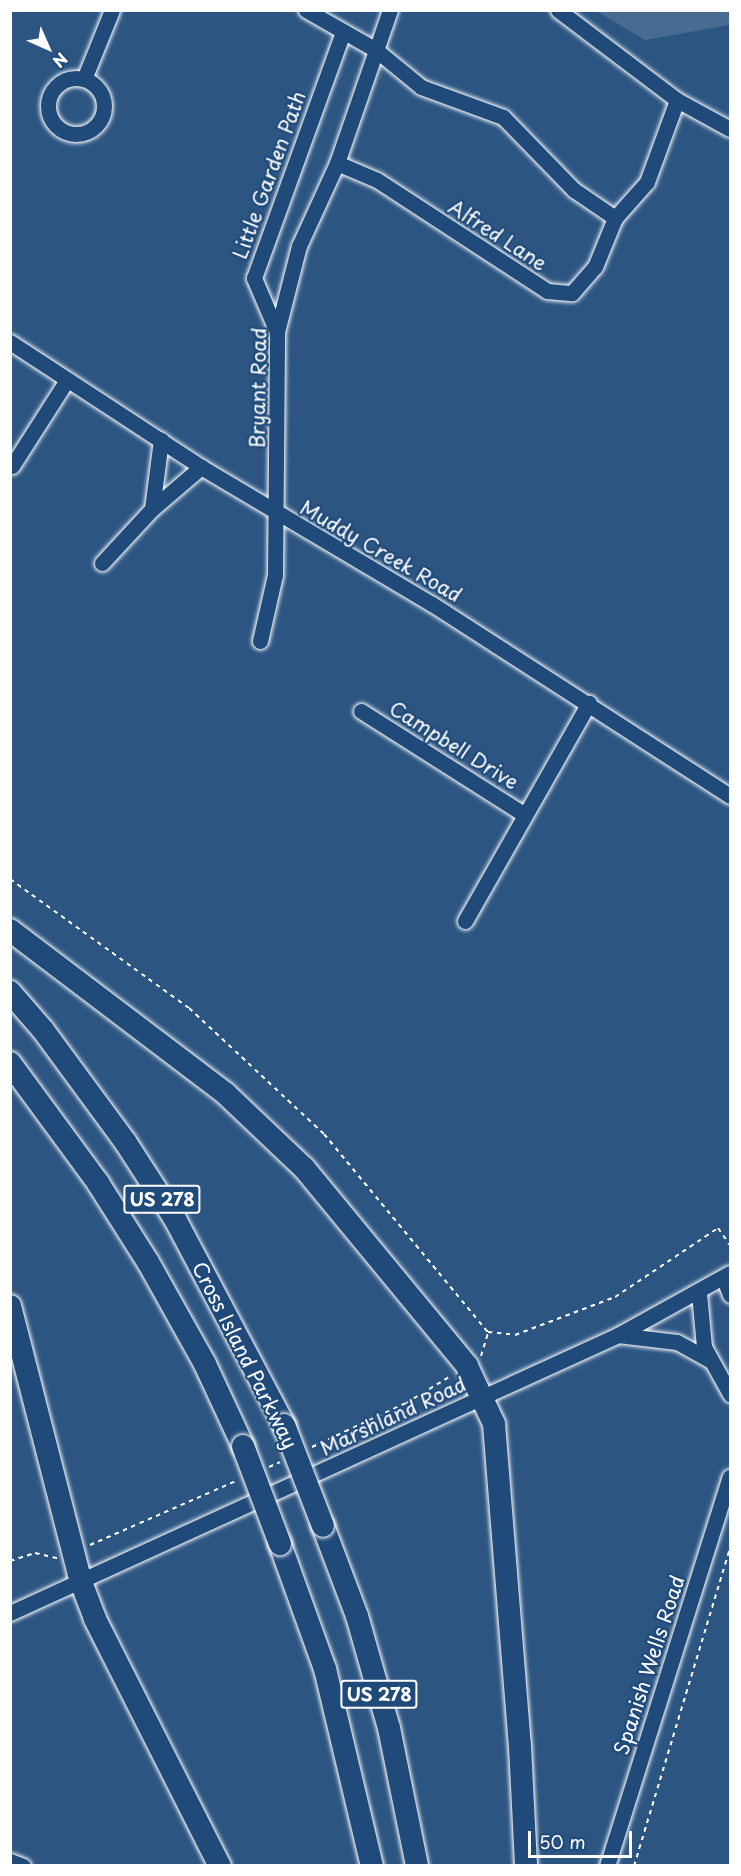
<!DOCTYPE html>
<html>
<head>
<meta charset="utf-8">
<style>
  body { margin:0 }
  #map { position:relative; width:741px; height:1876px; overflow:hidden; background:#2c5582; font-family:"Playpen Sans",sans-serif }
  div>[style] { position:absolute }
  .green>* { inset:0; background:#486b92 }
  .path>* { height:2px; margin-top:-1px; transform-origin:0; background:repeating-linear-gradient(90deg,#fff 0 4.5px,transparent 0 9px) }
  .roads { filter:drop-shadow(0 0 2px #fff) drop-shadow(0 0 2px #fff) }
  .minor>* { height:15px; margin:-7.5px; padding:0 7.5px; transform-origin:7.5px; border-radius:7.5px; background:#1f4a7a }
  .minor>.ring { margin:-7.5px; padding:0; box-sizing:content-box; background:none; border:15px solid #1f4a7a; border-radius:50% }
  .highway>* { height:22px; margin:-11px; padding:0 11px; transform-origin:11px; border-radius:11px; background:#1f4a7a }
  .bridges { filter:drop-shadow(0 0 2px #fff) drop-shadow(0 0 2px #fff) }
  .highway-bridge>* { height:22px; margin:-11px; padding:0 11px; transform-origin:11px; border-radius:11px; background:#1f4a7a }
  span { translate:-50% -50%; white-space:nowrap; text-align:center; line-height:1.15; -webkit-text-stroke:4.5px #1f4a7a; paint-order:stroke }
  .shield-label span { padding:2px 4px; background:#1f4a7a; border:2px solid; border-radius:4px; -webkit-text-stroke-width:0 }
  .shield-label { font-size:18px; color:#fff; font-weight:700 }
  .street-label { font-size:20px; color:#fff }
  .frame { position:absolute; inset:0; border:12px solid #fff; pointer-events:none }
  .north { position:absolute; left:18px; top:18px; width:60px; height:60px; -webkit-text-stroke:4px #1f4a7a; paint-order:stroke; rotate:135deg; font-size:16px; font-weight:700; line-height:24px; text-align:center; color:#fff }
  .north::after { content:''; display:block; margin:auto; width:21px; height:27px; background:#fff; clip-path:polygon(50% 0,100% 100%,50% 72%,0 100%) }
  .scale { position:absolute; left:528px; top:1831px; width:104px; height:27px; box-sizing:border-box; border:3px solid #fff; border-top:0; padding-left:8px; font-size:18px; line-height:21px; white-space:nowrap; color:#fff; -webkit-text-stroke:4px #1f4a7a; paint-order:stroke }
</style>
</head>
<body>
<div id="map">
  <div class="green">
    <div style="clip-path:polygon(596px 11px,730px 11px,730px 25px,645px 40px)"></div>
  </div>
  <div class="path">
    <div style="left:10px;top:879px;width:221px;rotate:35.8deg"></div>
    <div style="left:189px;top:1008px;width:185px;rotate:43deg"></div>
    <div style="left:324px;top:1134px;width:257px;rotate:50.4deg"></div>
    <div style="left:488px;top:1332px;width:27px;rotate:6deg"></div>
    <div style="left:515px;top:1335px;width:107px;rotate:-20.8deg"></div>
    <div style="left:615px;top:1297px;width:124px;rotate:-33.8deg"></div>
    <div style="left:718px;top:1228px;width:21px;rotate:55deg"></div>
    <div style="left:481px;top:1356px;width:24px;rotate:-73deg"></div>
    <div style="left:312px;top:1447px;width:104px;rotate:-25.1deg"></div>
    <div style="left:406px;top:1403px;width:52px;rotate:-31deg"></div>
    <div style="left:269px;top:1467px;width:12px;rotate:-24deg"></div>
    <div style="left:90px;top:1545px;width:159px;rotate:-23.7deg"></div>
    <div style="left:10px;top:1561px;width:26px;rotate:-18deg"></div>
    <div style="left:35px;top:1553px;width:23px;rotate:13deg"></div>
    <div style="left:634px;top:1866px;width:332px;rotate:-73.2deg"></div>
  </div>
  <div class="roads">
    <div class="minor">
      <div style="left:306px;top:10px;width:81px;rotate:29.7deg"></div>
      <div style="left:376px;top:50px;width:58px;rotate:39.4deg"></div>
      <div style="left:421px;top:87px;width:87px;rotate:20.1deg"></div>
      <div style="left:503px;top:117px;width:102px;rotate:45.8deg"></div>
      <div style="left:574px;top:190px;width:50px;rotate:34.3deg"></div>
      <div style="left:558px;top:10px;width:149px;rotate:37.1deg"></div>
      <div style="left:677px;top:100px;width:60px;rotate:28.7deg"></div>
      <div class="ring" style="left:48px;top:78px;width:41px;height:41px"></div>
      <div style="left:84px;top:79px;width:74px;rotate:-67.9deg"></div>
      <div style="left:337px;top:163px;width:43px;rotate:23deg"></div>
      <div style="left:377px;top:180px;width:203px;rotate:33.1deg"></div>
      <div style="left:547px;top:291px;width:25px;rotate:5deg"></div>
      <div style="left:572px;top:293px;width:35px;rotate:-49deg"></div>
      <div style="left:595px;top:267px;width:53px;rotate:-67.8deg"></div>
      <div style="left:615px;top:218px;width:48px;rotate:-48.4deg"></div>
      <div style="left:647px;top:182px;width:87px;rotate:-69.9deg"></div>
      <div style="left:277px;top:332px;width:59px;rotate:-113.1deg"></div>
      <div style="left:254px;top:278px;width:262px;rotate:-70.1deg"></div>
      <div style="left:10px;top:342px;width:228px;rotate:33.2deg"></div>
      <div style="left:201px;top:467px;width:269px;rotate:30.7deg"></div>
      <div style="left:432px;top:604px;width:354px;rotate:32.8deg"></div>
      <div style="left:12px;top:466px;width:102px;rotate:-57.4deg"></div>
      <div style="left:152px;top:509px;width:65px;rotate:-40.6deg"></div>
      <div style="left:102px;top:563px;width:74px;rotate:-47.2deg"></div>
      <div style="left:152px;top:509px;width:70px;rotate:-82.6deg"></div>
      <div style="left:260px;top:641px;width:68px;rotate:-77.2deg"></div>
      <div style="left:275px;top:575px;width:243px;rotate:-89.5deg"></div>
      <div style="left:277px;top:332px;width:89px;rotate:-75.7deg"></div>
      <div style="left:299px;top:246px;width:91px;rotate:-65.4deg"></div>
      <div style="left:337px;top:163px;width:162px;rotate:-70.9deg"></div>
      <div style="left:361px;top:711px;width:194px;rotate:32.4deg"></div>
      <div style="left:465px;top:921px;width:251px;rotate:-60.4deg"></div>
      <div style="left:724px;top:1279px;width:17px;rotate:69deg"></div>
      <div style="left:699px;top:1293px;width:54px;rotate:84.7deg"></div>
      <div style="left:704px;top:1347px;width:54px;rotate:61deg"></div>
      <div style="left:618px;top:1335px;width:59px;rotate:6.8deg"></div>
      <div style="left:677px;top:1342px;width:38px;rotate:29deg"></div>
      <div style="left:10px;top:1613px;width:669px;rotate:-24.57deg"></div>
      <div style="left:618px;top:1335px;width:128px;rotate:-29deg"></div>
      <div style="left:10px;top:1861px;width:14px;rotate:21deg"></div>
      <div style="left:607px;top:1866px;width:408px;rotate:-72.5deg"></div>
    </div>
    <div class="highway">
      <div style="left:10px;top:930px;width:271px;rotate:37.2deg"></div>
      <div style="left:226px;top:1094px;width:108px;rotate:43.5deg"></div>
      <div style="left:304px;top:1168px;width:256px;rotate:50.5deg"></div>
      <div style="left:467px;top:1366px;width:64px;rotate:65deg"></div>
      <div style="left:494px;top:1424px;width:323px;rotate:85.4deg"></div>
      <div style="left:520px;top:1746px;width:120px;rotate:87.1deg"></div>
      <div style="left:10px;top:992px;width:50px;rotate:49deg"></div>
      <div style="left:43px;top:1030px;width:140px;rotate:53.7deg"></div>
      <div style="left:126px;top:1143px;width:90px;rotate:57.2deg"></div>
      <div style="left:175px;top:1219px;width:233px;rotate:62.1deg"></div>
      <div style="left:10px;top:1063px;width:149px;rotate:53.7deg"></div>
      <div style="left:98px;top:1183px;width:93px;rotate:57.7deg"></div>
      <div style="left:148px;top:1262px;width:117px;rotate:60.8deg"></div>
      <div style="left:205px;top:1364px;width:90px;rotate:65.1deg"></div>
      <div style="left:10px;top:1306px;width:285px;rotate:75.6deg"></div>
      <div style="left:81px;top:1582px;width:40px;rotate:69deg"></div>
      <div style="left:95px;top:1619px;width:277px;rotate:63.2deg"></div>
      <div style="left:323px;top:1526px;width:96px;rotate:69.3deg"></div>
      <div style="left:357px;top:1616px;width:116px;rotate:74.1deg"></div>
      <div style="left:389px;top:1728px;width:141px;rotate:78.5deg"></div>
      <div style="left:280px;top:1544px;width:133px;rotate:70.2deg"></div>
      <div style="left:325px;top:1669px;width:203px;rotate:76.6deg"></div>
    </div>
  </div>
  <div class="bridges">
    <div class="highway-bridge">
      <div style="left:284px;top:1425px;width:108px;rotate:68.9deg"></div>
      <div style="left:243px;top:1446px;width:105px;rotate:69.3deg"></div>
    </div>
  </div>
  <div class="shield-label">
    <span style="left:162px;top:1199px">US 278</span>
    <span style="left:379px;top:1694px">US 278</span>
  </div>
  <div class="street-label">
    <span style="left:269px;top:175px;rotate:-70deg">Little Garden Path</span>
    <span style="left:498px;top:235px;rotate:33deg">Alfred Lane</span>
    <span style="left:258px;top:388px;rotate:-89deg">Bryant Road</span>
    <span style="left:381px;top:551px;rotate:30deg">Muddy Creek Road</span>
    <span style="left:454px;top:745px;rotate:32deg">Campbell Drive</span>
    <span style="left:245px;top:1355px;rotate:63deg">Cross Island Parkway</span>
    <span style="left:393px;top:1416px;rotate:-25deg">Marshland Road</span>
    <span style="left:649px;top:1665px;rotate:-72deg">Spanish Wells Road</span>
  </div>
  <div class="frame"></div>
  <div class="north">N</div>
  <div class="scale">50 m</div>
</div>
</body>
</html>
